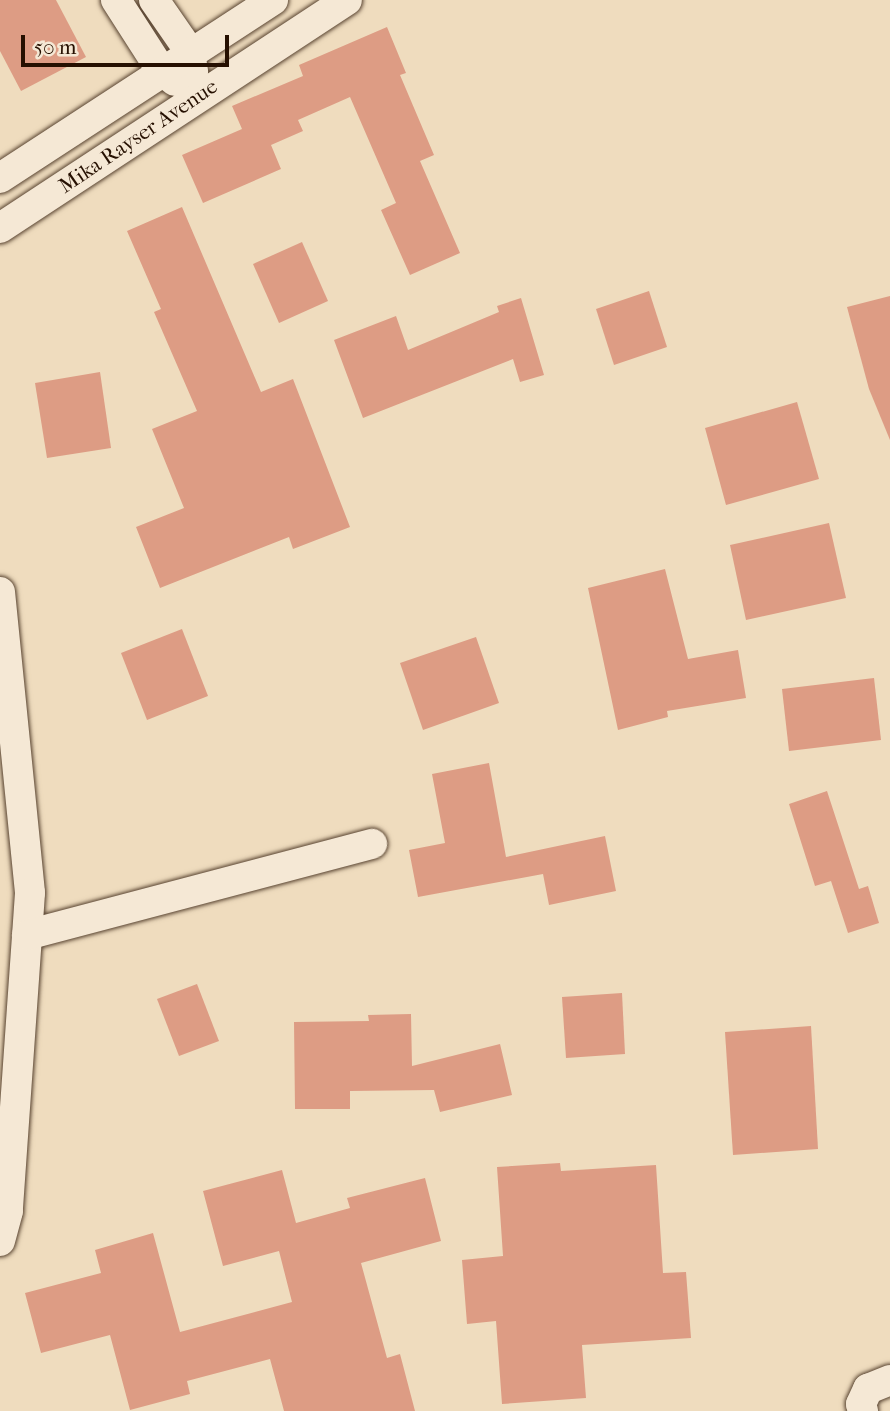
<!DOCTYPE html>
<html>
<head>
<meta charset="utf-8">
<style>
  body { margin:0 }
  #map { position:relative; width:890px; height:1411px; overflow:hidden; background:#efdcbe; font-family:"IM FELL French Canon",serif }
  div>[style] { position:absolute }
  .building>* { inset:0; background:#dd9c84 }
  .roads { filter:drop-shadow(0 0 2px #584330) drop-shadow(0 0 2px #584330) }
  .minor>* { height:30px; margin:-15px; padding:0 15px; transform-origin:15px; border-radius:15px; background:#f5e8d5 }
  span { translate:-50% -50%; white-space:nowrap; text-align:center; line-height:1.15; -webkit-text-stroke:5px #f5e8d5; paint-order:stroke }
  .street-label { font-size:21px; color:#261001 }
  .scale { position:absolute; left:21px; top:35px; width:208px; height:32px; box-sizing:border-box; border:4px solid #261001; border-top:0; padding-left:9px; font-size:21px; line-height:24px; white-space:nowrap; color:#261001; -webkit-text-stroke:5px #f5e8d5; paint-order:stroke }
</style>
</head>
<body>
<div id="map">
  <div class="building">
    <div style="clip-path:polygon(0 0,56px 0,86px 57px,21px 91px,0 51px)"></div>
    <div style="clip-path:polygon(387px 27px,406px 73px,400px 75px,434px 155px,420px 161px,460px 253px,410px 275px,381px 210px,396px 203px,350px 97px,298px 120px,303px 131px,271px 145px,281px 169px,203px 203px,182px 155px,242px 129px,232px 106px,303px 76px,299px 65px)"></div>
    <div style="clip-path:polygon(182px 207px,261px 392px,293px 379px,350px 527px,293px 549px,289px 537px,160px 588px,136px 527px,184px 508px,152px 429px,197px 411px,154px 312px,161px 309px,127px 231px)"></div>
    <div style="clip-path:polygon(302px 242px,328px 301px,279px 323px,253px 264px)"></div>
    <div style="clip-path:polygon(649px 291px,667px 347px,614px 365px,596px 309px)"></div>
    <div style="clip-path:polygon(890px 296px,890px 440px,869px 389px,847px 307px)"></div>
    <div style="clip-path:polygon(521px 298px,544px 375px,520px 382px,513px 359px,363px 418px,334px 340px,396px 316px,408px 350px,499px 312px,497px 306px)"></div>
    <div style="clip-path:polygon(100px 372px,111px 448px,47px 458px,35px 383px)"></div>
    <div style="clip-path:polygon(797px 402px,819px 479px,726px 505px,705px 428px)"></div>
    <div style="clip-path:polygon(829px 523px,846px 598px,746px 620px,730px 545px)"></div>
    <div style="clip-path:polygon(665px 569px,688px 659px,738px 650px,746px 698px,667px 711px,668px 717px,618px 730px,588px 588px)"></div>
    <div style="clip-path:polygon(182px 629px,208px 696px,147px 720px,121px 653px)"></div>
    <div style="clip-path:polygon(476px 637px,499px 703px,423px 730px,400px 663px)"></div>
    <div style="clip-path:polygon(874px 678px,881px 740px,789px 751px,782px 689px)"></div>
    <div style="clip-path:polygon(489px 763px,506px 857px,605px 836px,616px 891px,549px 905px,543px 874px,418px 897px,409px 850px,445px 843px,432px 774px)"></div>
    <div style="clip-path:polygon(827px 791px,859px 889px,868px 886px,879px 923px,848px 933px,831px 881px,815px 886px,789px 804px)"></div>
    <div style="clip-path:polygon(197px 984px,219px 1041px,179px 1056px,157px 999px)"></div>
    <div style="clip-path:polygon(622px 993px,625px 1054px,566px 1058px,562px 997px)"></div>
    <div style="clip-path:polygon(411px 1014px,412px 1066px,500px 1044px,512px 1095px,440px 1112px,434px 1090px,350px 1091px,350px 1109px,295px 1109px,294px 1022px,369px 1021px,368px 1015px)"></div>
    <div style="clip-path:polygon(811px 1026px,818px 1149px,733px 1155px,725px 1032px)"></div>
    <div style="clip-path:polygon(560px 1163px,561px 1171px,656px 1165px,663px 1273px,686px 1272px,691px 1338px,582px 1345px,586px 1398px,502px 1404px,496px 1321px,467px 1324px,462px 1260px,503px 1256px,497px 1167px)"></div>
    <div style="clip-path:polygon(282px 1170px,296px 1223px,350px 1208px,347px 1198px,425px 1178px,441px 1241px,361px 1263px,387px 1358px,400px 1354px,415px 1411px,284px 1411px,270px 1359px,187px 1381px,190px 1394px,130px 1410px,110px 1335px,41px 1353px,25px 1293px,101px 1273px,95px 1250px,153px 1233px,180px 1332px,292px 1302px,279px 1251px,223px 1266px,203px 1191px)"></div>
  </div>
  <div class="roads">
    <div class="minor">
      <div style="left:116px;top:0;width:83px;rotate:57.3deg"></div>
      <div style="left:161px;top:70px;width:18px;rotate:38deg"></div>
      <div style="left:154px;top:0;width:63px;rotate:55.3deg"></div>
      <div style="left:190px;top:52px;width:20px;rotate:81deg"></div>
      <div style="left:0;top:178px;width:326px;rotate:-33.1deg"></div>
      <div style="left:0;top:228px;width:415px;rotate:-33.3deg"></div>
      <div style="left:0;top:592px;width:302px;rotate:84.3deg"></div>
      <div style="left:30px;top:893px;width:319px;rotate:94deg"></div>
      <div style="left:8px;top:1211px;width:31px;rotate:105deg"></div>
      <div style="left:27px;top:935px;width:357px;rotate:-14.8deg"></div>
      <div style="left:863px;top:1411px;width:7px;rotate:-106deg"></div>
      <div style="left:861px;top:1404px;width:17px;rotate:-65deg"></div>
      <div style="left:868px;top:1389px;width:24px;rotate:-22deg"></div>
    </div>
  </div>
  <div class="street-label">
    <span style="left:138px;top:136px;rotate:-34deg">Mika Rayser Avenue</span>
  </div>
  <div class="scale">50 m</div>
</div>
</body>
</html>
